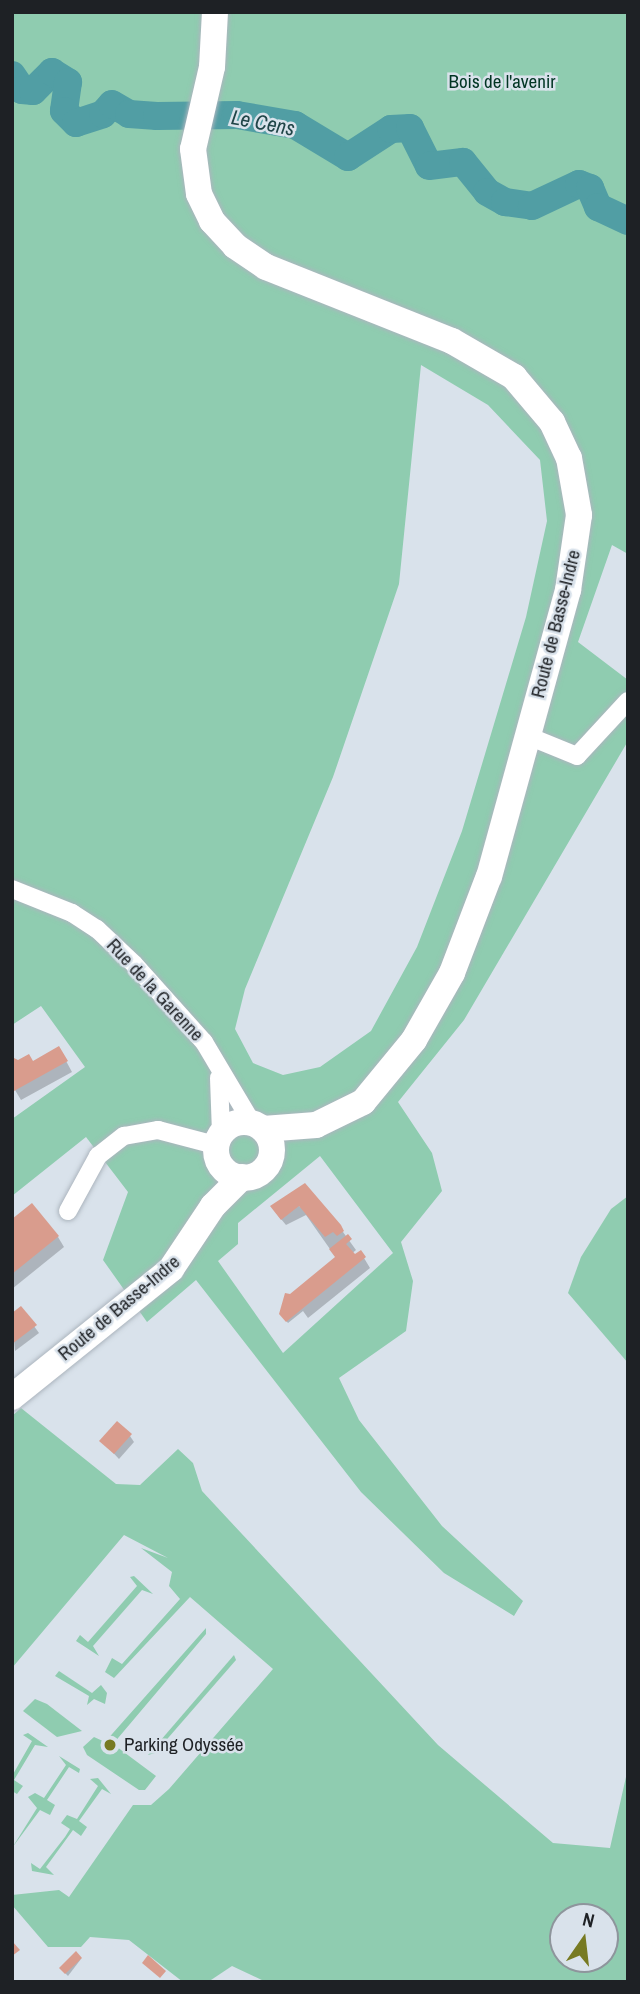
<!DOCTYPE html>
<html>
<head>
<meta charset="utf-8">
<style>
  body { margin:0 }
  #map { position:relative; width:640px; height:1994px; overflow:hidden; background:#d9e2eb; font-family:"Archivo Narrow",sans-serif }
  div>[style] { position:absolute }
  .green>* { inset:0; background:#8fccb0 }
  .shadow>* { inset:0; background:#0003 }
  .river>* { height:28px; margin:-14px; padding:0 14px; transform-origin:14px; border-radius:14px; background:#519ea4 }
  .building>* { inset:0; background:#d99c8d }
  .roads { filter:drop-shadow(0 0 2px #acb5be) drop-shadow(0 0 2px #acb5be) }
  .street>* { height:18px; margin:-9px; padding:0 9px; transform-origin:9px; border-radius:9px; background:#fff }
  .secondary>* { height:26px; margin:-13px; padding:0 13px; transform-origin:13px; border-radius:13px; background:#fff }
  .secondary>.ring { margin:-13px; padding:0; box-sizing:content-box; background:none; border:26px solid #fff; border-radius:50% }
  .dots>* { width:19px; height:19px; translate:-50% -50%; box-sizing:border-box; border:4px solid #d9e2eb; border-radius:50% }
  span { translate:-50% -50%; white-space:nowrap; text-align:center; line-height:1.15; -webkit-text-stroke:5px #d9e2eb; paint-order:stroke }
  .park-label { font-size:19px; color:#003523 }
  .street-label { font-size:19px; color:#1e2125 }
  .poi-label { font-size:19px; color:#1e2125 }
  .left { translate:0 -50%; text-align:left }
  .water-label { font-size:21px; color:#204548; font-style:italic }
  .frame { position:absolute; inset:0; border:14px solid #1e2125; pointer-events:none }
  .north { position:absolute; left:549px; top:1903px; width:70px; height:70px; box-sizing:border-box; background:#d9e2eb; border:2px solid #8e959c; border-radius:50%; rotate:14deg; font-size:19px; font-weight:700; line-height:28px; text-align:center; color:#1e2125 }
  .north::after { content:''; display:block; margin:auto; width:24px; height:32px; background:#777a22; clip-path:polygon(50% 0,100% 100%,50% 72%,0 100%) }
</style>
</head>
<body>
<div id="map">
  <div class="green">
    <div style="clip-path:polygon(evenodd,12px 12px,628px 12px,628px 554px,612px 545px,578px 642px,628px 680px,628px 741px,464px 1020px,398px 1102px,432px 1153px,442px 1191px,401px 1242px,413px 1281px,406px 1331px,339px 1378px,359px 1420px,442px 1526px,523px 1601px,514px 1616px,444px 1573px,361px 1492px,196px 1280px,147px 1322px,103px 1260px,128px 1192px,86px 1137px,12px 1196px,12px 1119px,85px 1067px,41px 1006px,12px 1025px,12px 12px,421px 365px,488px 405px,540px 460px,547px 521px,526px 617px,462px 831px,417px 947px,371px 1031px,320px 1067px,283px 1075px,253px 1063px,235px 1029px,245px 989px,333px 777px,399px 584px,421px 365px,12px 12px,320px 1156px,393px 1253px,283px 1353px,218px 1261px,238px 1244px,238px 1223px,320px 1156px)"></div>
    <div style="clip-path:polygon(628px 1196px,628px 1363px,568px 1293px,581px 1257px,611px 1209px)"></div>
    <div style="clip-path:polygon(evenodd,21px 1408px,116px 1484px,140px 1485px,178px 1449px,193px 1463px,202px 1491px,438px 1745px,553px 1843px,610px 1848px,628px 1768px,628px 1982px,266px 1982px,232px 1966px,208px 1982px,183px 1982px,129px 1940px,90px 1937px,81px 1947px,48px 1947px,12px 1905px,12px 1895px,59px 1890px,69px 1897px,133px 1805px,151px 1805px,169px 1789px,273px 1669px,190px 1597px,114px 1678px,105px 1672px,112px 1658px,122px 1664px,180px 1599px,169px 1586px,172px 1572px,141px 1548px,168px 1558px,124px 1535px,12px 1668px,12px 1416px,21px 1408px,563px 1917px,605px 1917px,605px 1959px,563px 1959px,563px 1917px)"></div>
    <div style="clip-path:polygon(134px 1576px,153px 1594px,142px 1590px,93px 1646px,99px 1656px,76px 1641px,80px 1635px,88px 1642px,137px 1586px,130px 1577px)"></div>
    <div style="clip-path:polygon(206px 1628px,206px 1634px,113px 1744px,156px 1776px,145px 1790px,139px 1790px,87px 1755px,83px 1747px,94px 1737px,105px 1742px)"></div>
    <div style="clip-path:polygon(234px 1655px,236px 1660px,155px 1753px,148px 1755px)"></div>
    <div style="clip-path:polygon(59px 1671px,92px 1693px,101px 1685px,107px 1693px,105px 1704px,94px 1699px,87px 1705px,89px 1696px,55px 1676px)"></div>
    <div style="clip-path:polygon(35px 1699px,47px 1704px,82px 1731px,57px 1737px,23px 1711px)"></div>
    <div style="clip-path:polygon(28px 1733px,48px 1747px,35px 1745px,14px 1780px,23px 1786px,17px 1794px,12px 1791px,12px 1776px,32px 1741px,23px 1735px)"></div>
    <div style="clip-path:polygon(59px 1756px,80px 1769px,79px 1773px,69px 1767px,47px 1800px,55px 1805px,50px 1815px,40px 1810px,12px 1848px,37px 1808px,28px 1797px,35px 1793px,44px 1798px,66px 1765px)"></div>
    <div style="clip-path:polygon(98px 1778px,111px 1794px,102px 1789px,79px 1821px,87px 1827px,81px 1836px,73px 1830px,46px 1867px,54px 1875px,32px 1871px,31px 1863px,40px 1869px,65px 1837px,70px 1829px,61px 1823px,67px 1815px,77px 1819px,98px 1786px,90px 1779px)"></div>
  </div>
  <div class="shadow">
    <div style="clip-path:polygon(59px 1048px,72px 1072px,21px 1100px,12px 1085px,12px 1059px,32px 1063px)"></div>
    <div style="clip-path:polygon(287px 1199px,343px 1232px,356px 1250px,348px 1257px,364px 1258px,370px 1268px,308px 1318px,303px 1311px,288px 1323px,283px 1317px,299px 1310px,337px 1259px,306px 1215px,286px 1225px,276px 1213px)"></div>
    <div style="clip-path:polygon(12px 1221px,58px 1237px,64px 1247px,12px 1289px)"></div>
    <div style="clip-path:polygon(21px 1308px,39px 1333px,15px 1351px,12px 1315px)"></div>
    <div style="clip-path:polygon(130px 1436px,134px 1442px,119px 1459px,102px 1441px)"></div>
    <div style="clip-path:polygon(81px 1959px,68px 1976px,63px 1971px)"></div>
  </div>
  <div class="river">
    <div style="left:12px;top:75px;width:18px;rotate:56deg"></div>
    <div style="left:22px;top:90px;width:11px;rotate:5deg"></div>
    <div style="left:33px;top:91px;width:27px;rotate:-45deg"></div>
    <div style="left:52px;top:72px;width:19px;rotate:32deg"></div>
    <div style="left:68px;top:82px;width:29px;rotate:98deg"></div>
    <div style="left:64px;top:111px;width:17px;rotate:45deg"></div>
    <div style="left:76px;top:123px;width:28px;rotate:-18deg"></div>
    <div style="left:103px;top:114px;width:13px;rotate:-48deg"></div>
    <div style="left:112px;top:104px;width:20px;rotate:30deg"></div>
    <div style="left:129px;top:114px;width:28px;rotate:4deg"></div>
    <div style="left:157px;top:116px;width:80px;rotate:-0.7deg"></div>
    <div style="left:237px;top:115px;width:59px;rotate:9.8deg"></div>
    <div style="left:295px;top:125px;width:62px;rotate:31.1deg"></div>
    <div style="left:348px;top:157px;width:51px;rotate:-33.1deg"></div>
    <div style="left:391px;top:129px;width:19px;rotate:-3deg"></div>
    <div style="left:410px;top:128px;width:42px;rotate:63.4deg"></div>
    <div style="left:429px;top:166px;width:34px;rotate:-7deg"></div>
    <div style="left:463px;top:162px;width:38px;rotate:51deg"></div>
    <div style="left:487px;top:192px;width:21px;rotate:29deg"></div>
    <div style="left:505px;top:202px;width:27px;rotate:8deg"></div>
    <div style="left:532px;top:206px;width:52px;rotate:-25.1deg"></div>
    <div style="left:579px;top:184px;width:12px;rotate:20deg"></div>
    <div style="left:590px;top:188px;width:21px;rotate:67deg"></div>
    <div style="left:598px;top:207px;width:33px;rotate:25deg"></div>
  </div>
  <div class="building">
    <div style="clip-path:polygon(59px 1046px,68px 1061px,14px 1091px,12px 1057px,18px 1060px,29px 1054px,33px 1061px)"></div>
    <div style="clip-path:polygon(305px 1183px,341px 1225px,344px 1231px,337px 1236px,333px 1232px,325px 1237px,299px 1206px,281px 1220px,270px 1206px)"></div>
    <div style="clip-path:polygon(32px 1203px,59px 1236px,12px 1274px,12px 1219px)"></div>
    <div style="clip-path:polygon(348px 1234px,352px 1239px,346px 1244px,355px 1254px,361px 1250px,366px 1257px,286px 1322px,279px 1314px,285px 1293px,290px 1294px,335px 1257px,329px 1249px)"></div>
    <div style="clip-path:polygon(21px 1306px,37px 1325px,12px 1344px,12px 1313px)"></div>
    <div style="clip-path:polygon(117px 1421px,132px 1434px,114px 1454px,99px 1441px)"></div>
    <div style="clip-path:polygon(12px 1941px,20px 1950px,12px 1956px)"></div>
    <div style="clip-path:polygon(76px 1951px,82px 1958px,65px 1974px,59px 1968px)"></div>
    <div style="clip-path:polygon(148px 1955px,166px 1971px,160px 1978px,142px 1963px)"></div>
  </div>
  <div class="roads">
    <div class="street">
      <div style="left:528px;top:736px;width:53px;rotate:22.2deg"></div>
      <div style="left:577px;top:756px;width:75px;rotate:-47.2deg"></div>
      <div style="left:12px;top:889px;width:65px;rotate:21.8deg"></div>
      <div style="left:72px;top:913px;width:30px;rotate:33deg"></div>
      <div style="left:97px;top:929px;width:51px;rotate:43.4deg"></div>
      <div style="left:134px;top:964px;width:105px;rotate:48.1deg"></div>
      <div style="left:204px;top:1042px;width:94px;rotate:59.3deg"></div>
      <div style="left:219px;top:1078px;width:54px;rotate:87.9deg"></div>
      <div style="left:68px;top:1211px;width:63px;rotate:-61.4deg"></div>
      <div style="left:98px;top:1156px;width:33px;rotate:-38deg"></div>
      <div style="left:124px;top:1136px;width:35px;rotate:-10deg"></div>
      <div style="left:158px;top:1130px;width:59px;rotate:14.7deg"></div>
    </div>
    <div class="secondary">
      <div style="left:215px;top:12px;width:55px;rotate:93.1deg"></div>
      <div style="left:212px;top:67px;width:84px;rotate:103deg"></div>
      <div style="left:193px;top:149px;width:45px;rotate:82.4deg"></div>
      <div style="left:199px;top:194px;width:30px;rotate:64deg"></div>
      <div style="left:212px;top:221px;width:34px;rotate:47deg"></div>
      <div style="left:235px;top:246px;width:37px;rotate:34deg"></div>
      <div style="left:266px;top:267px;width:200px;rotate:21.7deg"></div>
      <div style="left:452px;top:341px;width:72px;rotate:30.1deg"></div>
      <div style="left:514px;top:377px;width:59px;rotate:49.8deg"></div>
      <div style="left:552px;top:422px;width:40px;rotate:65deg"></div>
      <div style="left:569px;top:458px;width:58px;rotate:80deg"></div>
      <div style="left:579px;top:515px;width:76px;rotate:98.3deg"></div>
      <div style="left:568px;top:590px;width:297px;rotate:105.4deg"></div>
      <div style="left:489px;top:876px;width:104px;rotate:110.9deg"></div>
      <div style="left:452px;top:973px;width:77px;rotate:119.6deg"></div>
      <div style="left:414px;top:1040px;width:80px;rotate:129.4deg"></div>
      <div style="left:363px;top:1102px;width:52px;rotate:153.9deg"></div>
      <div style="left:316px;top:1125px;width:53px;rotate:175.7deg"></div>
      <div class="ring" style="left:216px;top:1122px;width:30px;height:30px"></div>
      <div style="left:12px;top:1397px;width:204px;rotate:-38.8deg"></div>
      <div style="left:171px;top:1269px;width:76px;rotate:-56.3deg"></div>
      <div style="left:213px;top:1206px;width:41px;rotate:-45deg"></div>
    </div>
  </div>
  <div class="dots">
    <div style="left:110px;top:1745px;background:#777a22"></div>
  </div>
  <div class="park-label">
    <span style="left:502px;top:82px">Bois de l'avenir</span>
  </div>
  <div class="street-label">
    <span style="left:556px;top:624px;rotate:-76deg">Route de Basse-Indre</span>
    <span style="left:155px;top:990px;rotate:47deg">Rue de la Garenne</span>
    <span style="left:119px;top:1308px;rotate:-40deg">Route de Basse-Indre</span>
  </div>
  <div class="poi-label">
    <span class="left" style="left:124px;top:1745px">Parking Odyssée</span>
  </div>
  <div class="water-label">
    <span style="left:263px;top:123px;rotate:11deg">Le Cens</span>
  </div>
  <div class="frame"></div>
  <div class="north">N</div>
</div>
</body>
</html>
